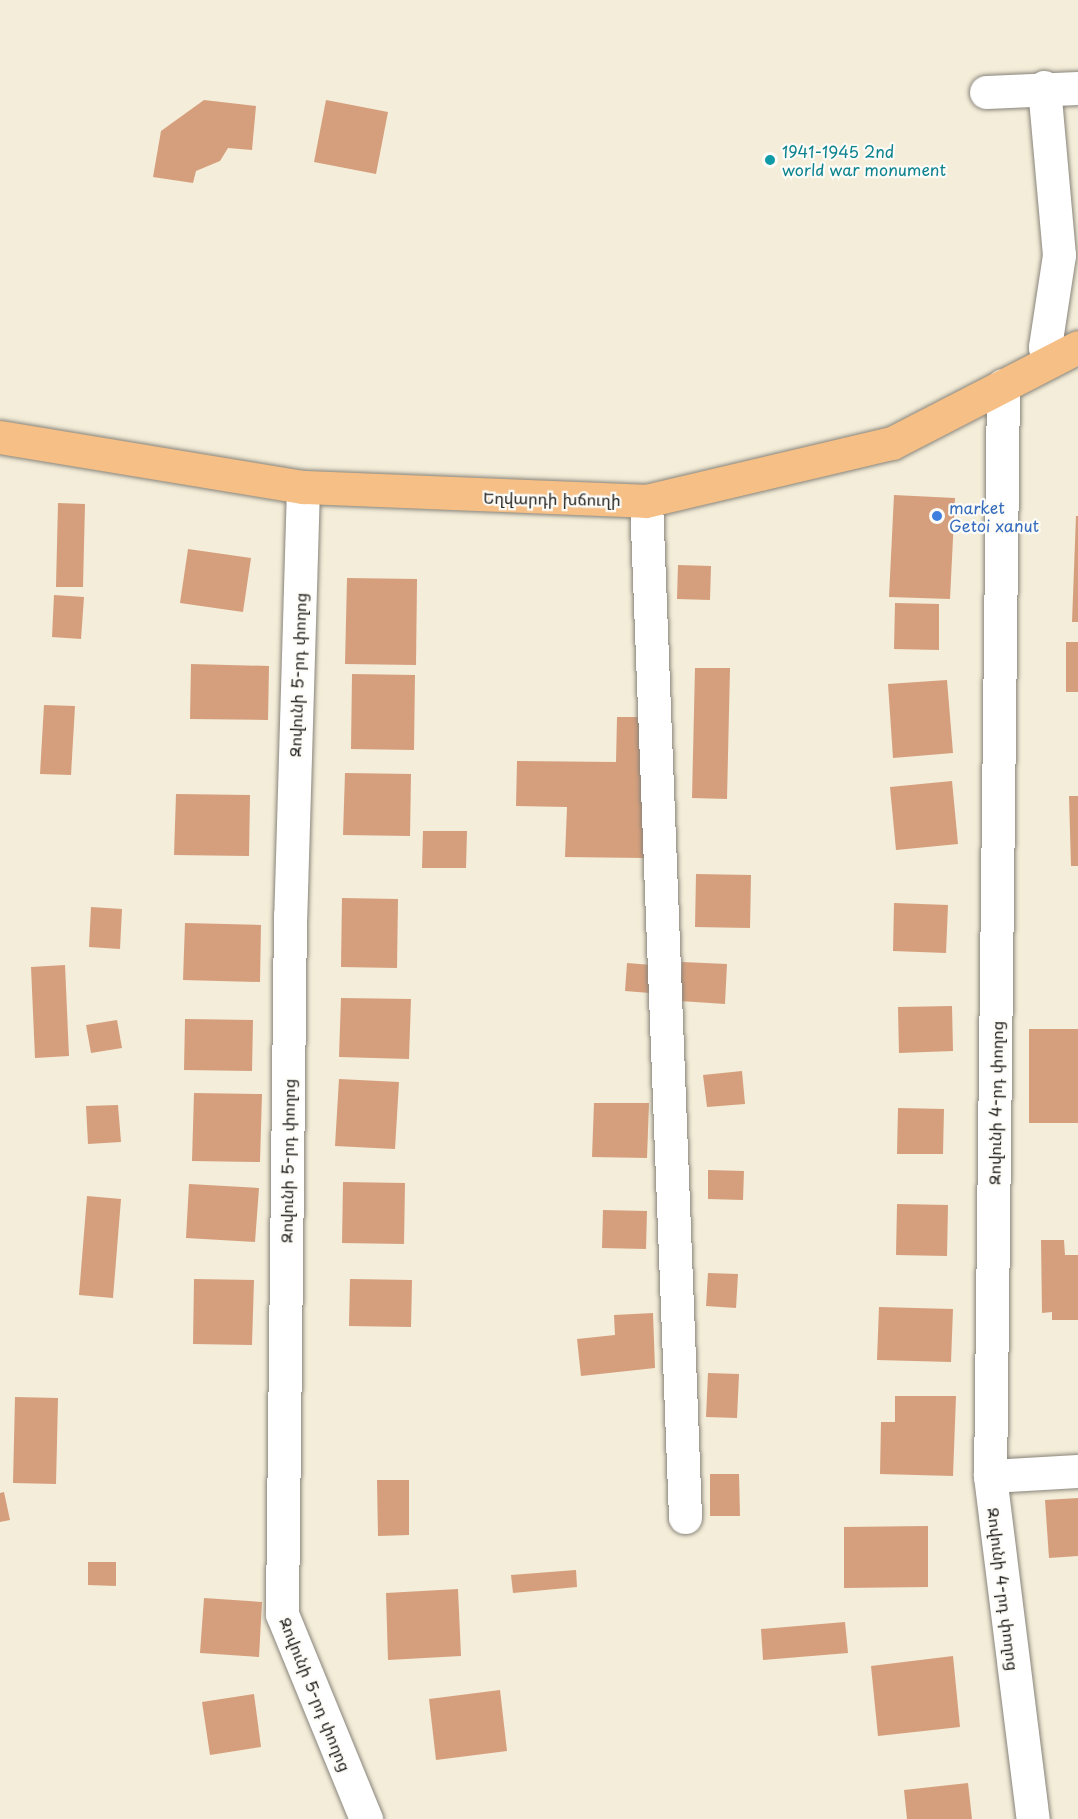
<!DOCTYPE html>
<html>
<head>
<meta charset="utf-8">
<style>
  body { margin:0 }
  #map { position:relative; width:1078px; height:1819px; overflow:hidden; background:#f4edd9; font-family:"Playpen Sans","Noto Sans Armenian",sans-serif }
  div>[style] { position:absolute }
  .building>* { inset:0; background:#d59f7d }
  .roads { filter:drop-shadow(0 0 2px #88847a) drop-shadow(0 0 2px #88847a) }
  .minor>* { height:33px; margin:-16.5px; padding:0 16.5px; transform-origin:16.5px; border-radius:16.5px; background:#fff }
  .major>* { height:33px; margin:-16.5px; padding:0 16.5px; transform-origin:16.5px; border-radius:16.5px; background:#f5bf86 }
  .dots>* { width:16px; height:16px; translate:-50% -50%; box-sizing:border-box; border:3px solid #fdfcf7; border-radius:50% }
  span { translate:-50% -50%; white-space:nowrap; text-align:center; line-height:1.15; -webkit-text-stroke:4.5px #fdfcf7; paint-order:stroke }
  .culture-label { font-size:16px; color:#0d838f }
  .left { translate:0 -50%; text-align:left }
  .street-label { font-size:16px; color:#1c1c1c }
  .shop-label { font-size:16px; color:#366cbe }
</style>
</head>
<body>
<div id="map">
  <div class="building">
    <div style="clip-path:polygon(204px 100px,256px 106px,252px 150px,228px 148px,220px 161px,196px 171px,193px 183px,153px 177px,161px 131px)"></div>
    <div style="clip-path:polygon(326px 100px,388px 112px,376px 174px,314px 162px)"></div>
    <div style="clip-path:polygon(894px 495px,955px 498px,950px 599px,889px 597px)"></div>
    <div style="clip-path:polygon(58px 503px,85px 504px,83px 587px,56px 587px)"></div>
    <div style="clip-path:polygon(1076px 516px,1078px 516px,1078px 622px,1072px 622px)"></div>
    <div style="clip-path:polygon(188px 549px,251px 558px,243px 612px,180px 603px)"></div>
    <div style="clip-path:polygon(678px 565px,711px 566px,710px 600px,677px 599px)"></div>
    <div style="clip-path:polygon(347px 578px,417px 579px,416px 665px,345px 664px)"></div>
    <div style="clip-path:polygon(54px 595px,84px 597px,81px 639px,52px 637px)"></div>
    <div style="clip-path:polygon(895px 603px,939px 604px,939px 650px,894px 649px)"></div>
    <div style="clip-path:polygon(1066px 642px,1078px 642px,1078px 692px,1066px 692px)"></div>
    <div style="clip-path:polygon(191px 664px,269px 666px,268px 720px,190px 719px)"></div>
    <div style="clip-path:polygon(695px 668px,730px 668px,727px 799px,692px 798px)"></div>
    <div style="clip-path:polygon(352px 674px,415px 675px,414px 750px,351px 749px)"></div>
    <div style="clip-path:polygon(947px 680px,953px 753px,893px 758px,888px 684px)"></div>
    <div style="clip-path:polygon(44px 705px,75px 706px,71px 775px,40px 774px)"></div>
    <div style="clip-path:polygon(617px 717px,648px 717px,644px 858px,565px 857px,567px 807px,516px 806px,517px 761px,616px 762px)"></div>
    <div style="clip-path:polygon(345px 773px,411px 774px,410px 836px,343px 835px)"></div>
    <div style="clip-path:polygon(952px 781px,958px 844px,896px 850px,890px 787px)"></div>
    <div style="clip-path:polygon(176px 794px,250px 795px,249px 856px,174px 855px)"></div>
    <div style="clip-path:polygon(1069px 796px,1078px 796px,1078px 866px,1071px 866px)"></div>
    <div style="clip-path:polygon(423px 831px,467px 831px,466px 868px,422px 868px)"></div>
    <div style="clip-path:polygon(696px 874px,751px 875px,750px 928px,695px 927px)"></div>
    <div style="clip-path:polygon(342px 898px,398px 899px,397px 968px,341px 967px)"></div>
    <div style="clip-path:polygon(894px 903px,948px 905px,946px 953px,893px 951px)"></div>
    <div style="clip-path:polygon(91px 907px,122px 909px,120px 949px,89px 947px)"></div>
    <div style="clip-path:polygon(185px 923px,261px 925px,260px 982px,183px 980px)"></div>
    <div style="clip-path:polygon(682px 962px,727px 964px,725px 1004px,680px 1001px)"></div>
    <div style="clip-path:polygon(627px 963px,652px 965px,650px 993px,625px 991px)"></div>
    <div style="clip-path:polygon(65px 965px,69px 1056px,35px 1058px,31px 967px)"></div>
    <div style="clip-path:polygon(341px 998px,411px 999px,409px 1059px,339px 1057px)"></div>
    <div style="clip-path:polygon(952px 1006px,953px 1051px,899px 1053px,898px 1007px)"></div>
    <div style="clip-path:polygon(185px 1019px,253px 1020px,252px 1071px,184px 1070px)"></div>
    <div style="clip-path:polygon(117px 1020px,122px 1048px,91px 1053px,86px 1025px)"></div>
    <div style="clip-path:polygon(1029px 1029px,1078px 1029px,1078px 1123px,1029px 1123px)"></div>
    <div style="clip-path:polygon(742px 1071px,745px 1104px,707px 1107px,703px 1075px)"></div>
    <div style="clip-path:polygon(339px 1079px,399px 1082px,395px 1149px,335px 1146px)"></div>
    <div style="clip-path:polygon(194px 1093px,262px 1094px,260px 1162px,192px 1161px)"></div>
    <div style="clip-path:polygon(594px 1103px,649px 1103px,647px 1158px,592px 1157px)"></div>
    <div style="clip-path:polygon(118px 1105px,121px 1142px,88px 1144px,86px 1106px)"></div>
    <div style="clip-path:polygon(898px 1108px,944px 1109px,943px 1154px,897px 1154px)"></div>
    <div style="clip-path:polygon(708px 1170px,744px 1171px,743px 1200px,708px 1199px)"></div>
    <div style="clip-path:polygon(343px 1182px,405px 1183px,404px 1244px,342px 1243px)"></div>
    <div style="clip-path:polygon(189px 1184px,259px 1188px,255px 1242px,186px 1238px)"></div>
    <div style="clip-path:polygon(87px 1196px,121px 1199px,113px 1298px,79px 1295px)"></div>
    <div style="clip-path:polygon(897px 1204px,948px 1205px,947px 1256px,896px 1255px)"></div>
    <div style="clip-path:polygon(603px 1210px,647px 1211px,646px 1249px,602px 1248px)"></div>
    <div style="clip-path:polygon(1041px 1240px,1064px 1240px,1065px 1255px,1078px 1255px,1078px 1320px,1052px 1320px,1052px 1312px,1042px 1313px)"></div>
    <div style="clip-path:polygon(708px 1273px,738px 1274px,736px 1308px,706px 1306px)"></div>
    <div style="clip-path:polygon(194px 1279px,254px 1280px,252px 1345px,193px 1344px)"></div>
    <div style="clip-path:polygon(350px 1279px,412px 1280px,411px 1327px,349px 1326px)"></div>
    <div style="clip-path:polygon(879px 1307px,953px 1309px,951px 1362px,877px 1360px)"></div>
    <div style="clip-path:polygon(653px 1313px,655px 1368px,581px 1376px,577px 1339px,615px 1335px,614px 1315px)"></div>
    <div style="clip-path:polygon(708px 1373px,739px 1374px,737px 1418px,706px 1417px)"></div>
    <div style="clip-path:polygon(895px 1396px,956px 1396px,953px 1476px,880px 1474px,881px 1422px,895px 1422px)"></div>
    <div style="clip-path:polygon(15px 1397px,58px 1398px,56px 1484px,13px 1483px)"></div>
    <div style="clip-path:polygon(710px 1474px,739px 1474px,740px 1516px,710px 1516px)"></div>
    <div style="clip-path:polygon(377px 1480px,409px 1480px,409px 1535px,378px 1536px)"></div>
    <div style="clip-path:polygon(4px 1492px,10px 1520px,0 1522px,0 1493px)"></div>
    <div style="clip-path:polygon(1078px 1498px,1078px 1556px,1049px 1558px,1045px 1500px)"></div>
    <div style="clip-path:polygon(928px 1526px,928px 1587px,844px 1588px,844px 1527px)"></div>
    <div style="clip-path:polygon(88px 1562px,116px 1562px,116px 1586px,88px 1585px)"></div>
    <div style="clip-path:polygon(576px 1570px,577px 1587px,513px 1593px,511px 1575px)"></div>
    <div style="clip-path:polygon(458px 1589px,461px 1656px,388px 1660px,386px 1593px)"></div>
    <div style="clip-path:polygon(204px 1598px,262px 1602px,259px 1657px,200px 1653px)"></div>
    <div style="clip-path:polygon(845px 1622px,848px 1653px,763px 1660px,761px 1629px)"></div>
    <div style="clip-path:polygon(953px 1656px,960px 1727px,878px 1736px,871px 1666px)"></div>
    <div style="clip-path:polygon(500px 1690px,507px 1751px,436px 1760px,429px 1699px)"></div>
    <div style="clip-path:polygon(254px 1694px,261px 1747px,210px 1755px,202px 1702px)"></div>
    <div style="clip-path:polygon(968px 1783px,972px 1819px,907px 1819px,904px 1790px)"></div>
  </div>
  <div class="roads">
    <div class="minor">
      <div style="left:1044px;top:87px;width:169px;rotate:84.9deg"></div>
      <div style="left:1059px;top:255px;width:93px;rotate:98.7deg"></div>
      <div style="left:1045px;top:347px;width:15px;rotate:79deg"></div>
      <div style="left:986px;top:92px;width:92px;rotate:-2.5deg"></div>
      <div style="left:1003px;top:385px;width:1091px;rotate:90.68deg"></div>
      <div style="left:990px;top:1476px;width:346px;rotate:82.9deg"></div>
      <div style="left:303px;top:487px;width:428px;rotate:91.7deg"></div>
      <div style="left:290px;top:915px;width:699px;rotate:90.66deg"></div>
      <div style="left:282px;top:1614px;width:222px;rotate:67.7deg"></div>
      <div style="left:646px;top:501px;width:1017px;rotate:87.8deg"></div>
      <div style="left:990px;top:1476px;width:88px;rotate:-3.3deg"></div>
    </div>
    <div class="major">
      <div style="left:0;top:437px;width:307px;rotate:9.4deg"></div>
      <div style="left:303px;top:487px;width:343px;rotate:2.3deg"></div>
      <div style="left:646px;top:501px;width:253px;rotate:-13.3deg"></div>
      <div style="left:892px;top:443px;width:209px;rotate:-27.3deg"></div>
    </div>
  </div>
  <div class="dots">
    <div style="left:770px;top:160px;background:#0f9aa8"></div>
    <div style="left:937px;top:516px;background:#3f7fe0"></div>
  </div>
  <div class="culture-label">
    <span class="left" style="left:782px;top:160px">1941-1945 2nd<br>world war monument</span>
  </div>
  <div class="street-label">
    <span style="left:552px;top:498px;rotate:1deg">Եղվարդի խճուղի</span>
    <span style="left:297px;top:675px;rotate:-88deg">Զովունի 5-րդ փողոց</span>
    <span style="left:995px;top:1103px;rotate:-89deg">Զովունի 4-րդ փողոց</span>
    <span style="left:287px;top:1161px;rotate:-89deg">Զովունի 5-րդ փողոց</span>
    <span style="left:1004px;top:1589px;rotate:83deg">Զովունի 4-րդ փողոց</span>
    <span style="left:316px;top:1694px;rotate:68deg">Զովունի 5-րդ փողոց</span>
  </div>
  <div class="shop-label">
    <span class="left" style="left:949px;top:516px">market<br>Getoi xanut</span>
  </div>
</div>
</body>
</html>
